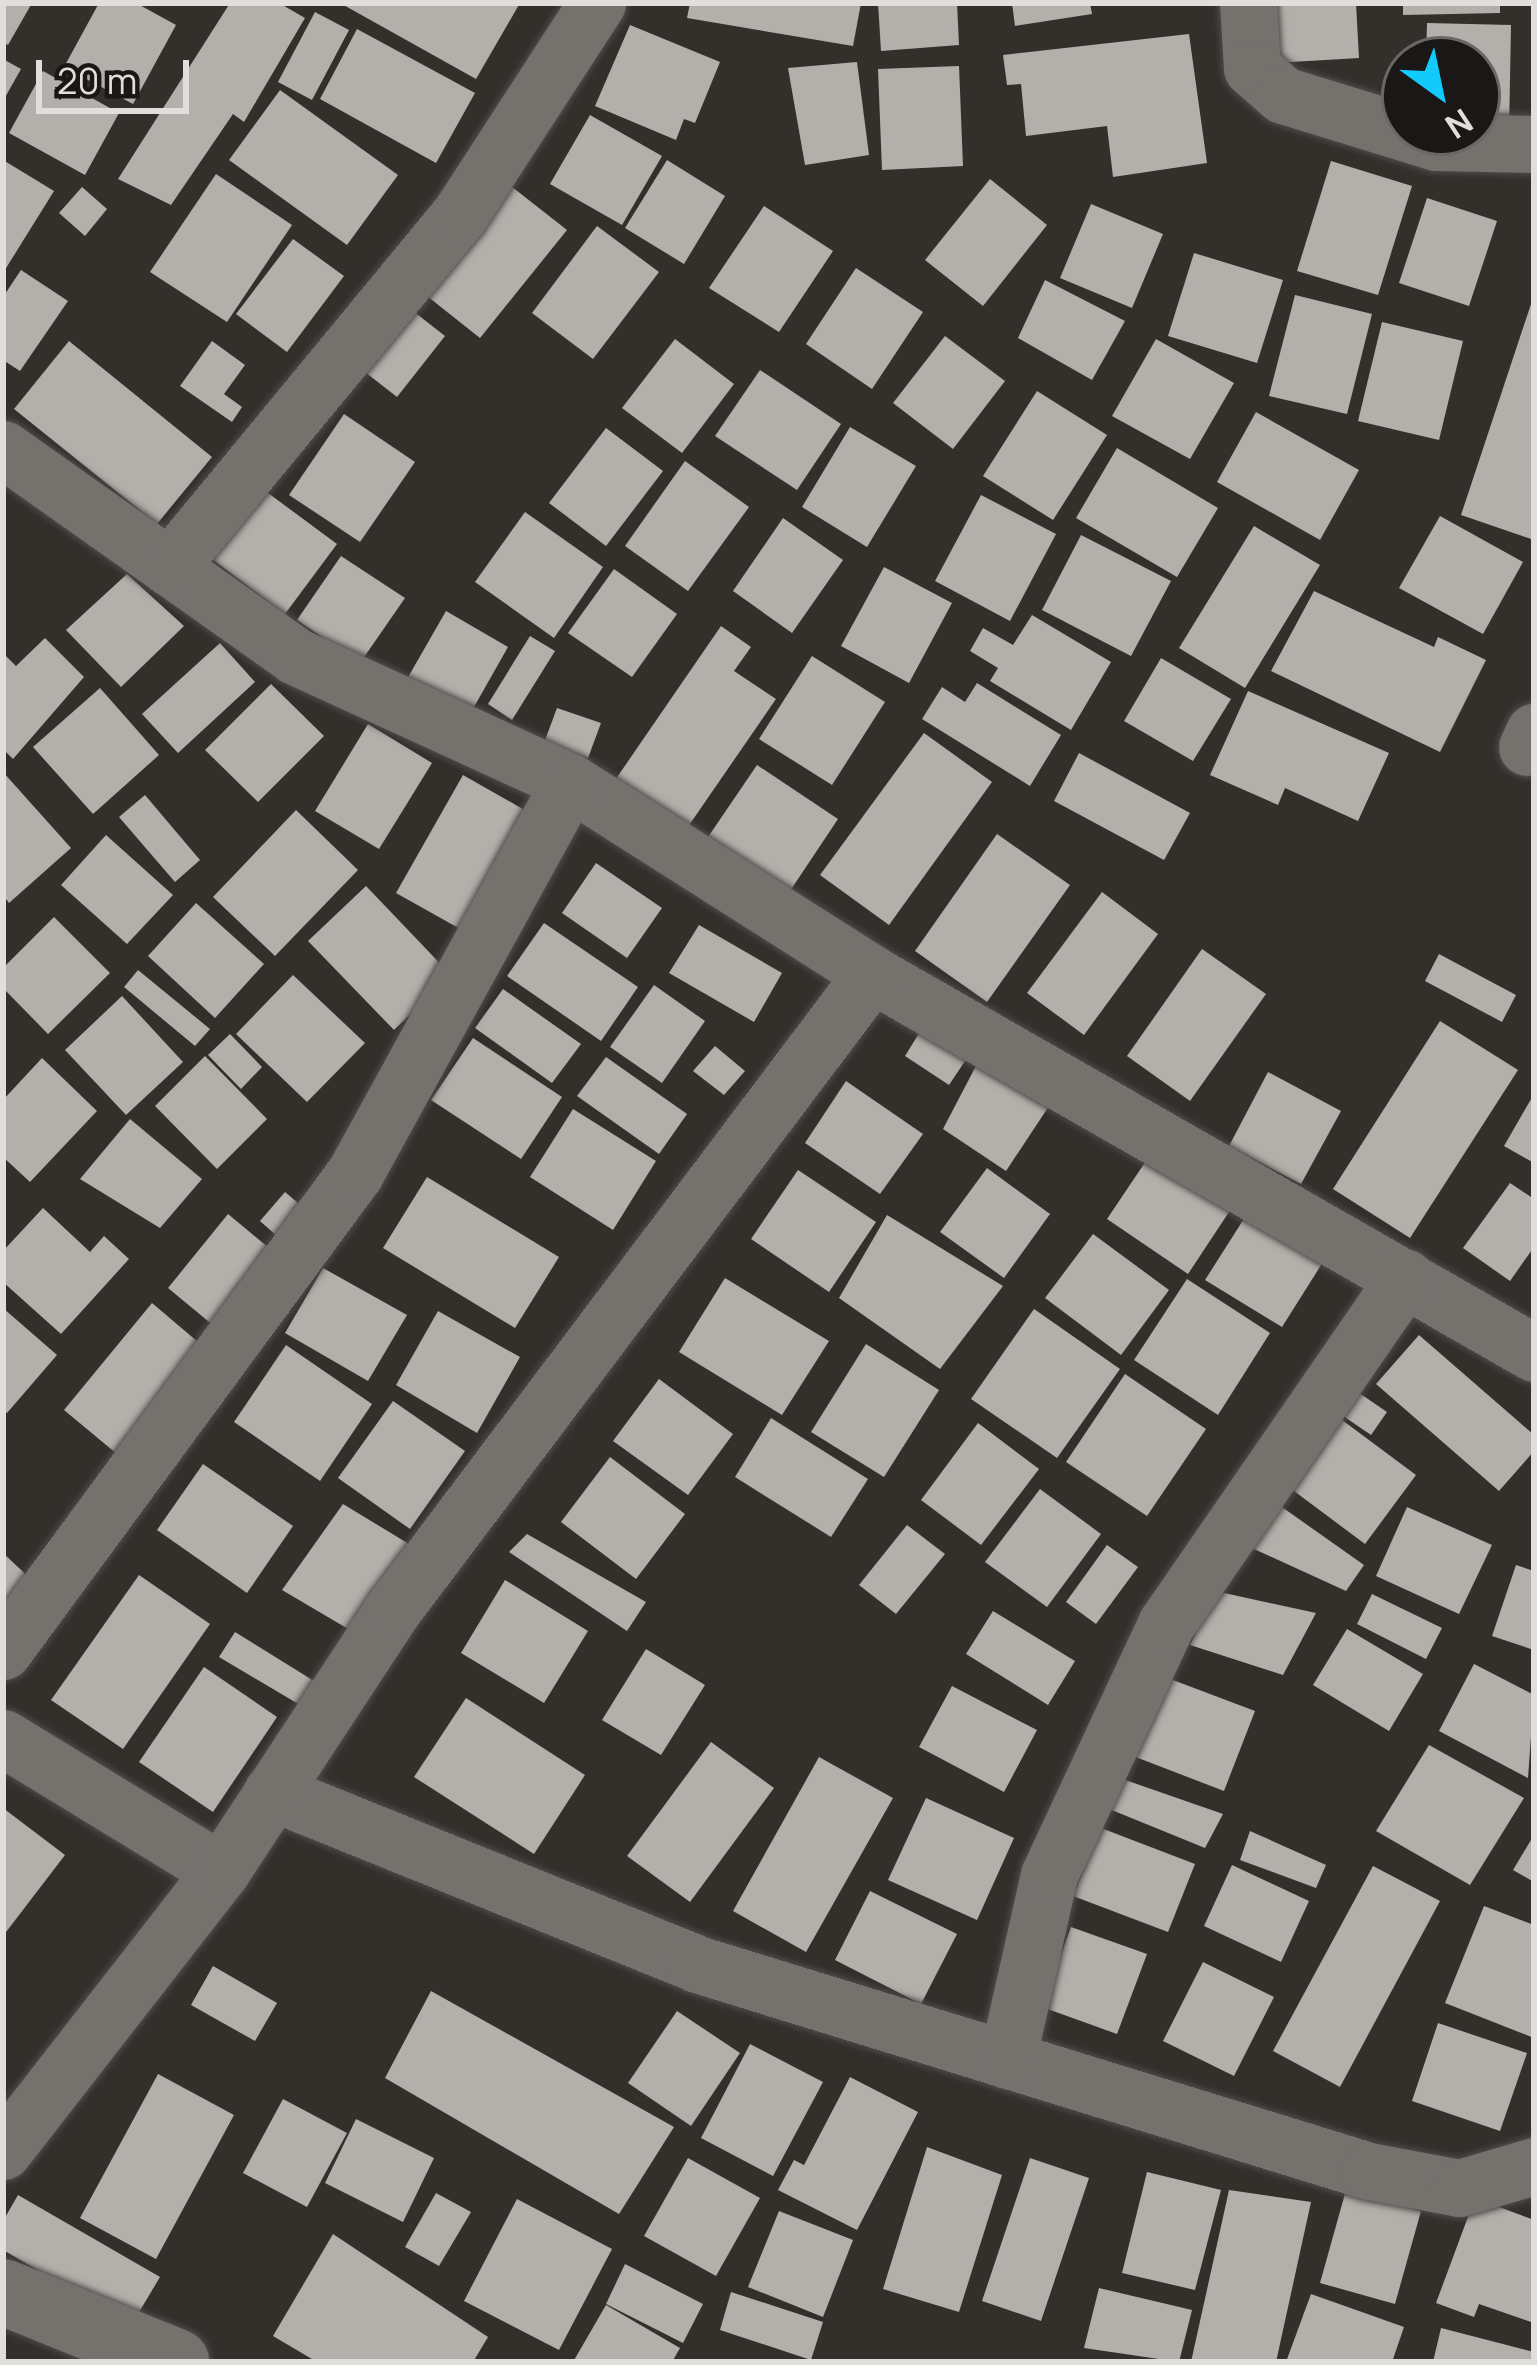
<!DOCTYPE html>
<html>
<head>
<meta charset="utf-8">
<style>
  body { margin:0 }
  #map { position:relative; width:1537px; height:2365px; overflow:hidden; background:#33302c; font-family:Manrope,sans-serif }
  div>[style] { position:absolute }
  .building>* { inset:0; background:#b3b0ab }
  .roads { filter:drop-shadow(0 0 3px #4e4c48) drop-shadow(0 0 3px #4e4c48) }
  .minor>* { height:57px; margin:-28.5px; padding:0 28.5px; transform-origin:28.5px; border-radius:28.5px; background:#75716d }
  .tertiary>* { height:66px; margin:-33px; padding:0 33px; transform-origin:33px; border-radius:33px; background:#75716d }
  span { translate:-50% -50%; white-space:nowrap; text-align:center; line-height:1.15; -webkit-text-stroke:12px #1a1816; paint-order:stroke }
  .frame { position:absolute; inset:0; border:6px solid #e1dfdc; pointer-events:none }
  .north { position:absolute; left:1381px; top:36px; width:120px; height:120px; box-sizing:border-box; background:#1a1816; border:3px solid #6a6865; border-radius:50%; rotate:147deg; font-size:33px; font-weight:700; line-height:48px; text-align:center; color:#e1dfdc }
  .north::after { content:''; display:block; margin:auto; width:42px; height:54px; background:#12cafb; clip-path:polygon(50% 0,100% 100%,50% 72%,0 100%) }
  .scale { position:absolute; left:36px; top:60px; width:153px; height:54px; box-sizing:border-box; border:6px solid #e1dfdc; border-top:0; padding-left:15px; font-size:36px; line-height:42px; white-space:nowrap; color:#e1dfdc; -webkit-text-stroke:9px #1a1816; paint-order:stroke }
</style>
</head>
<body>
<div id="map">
  <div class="building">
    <div style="clip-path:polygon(3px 3px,32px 3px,8px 45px,3px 42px)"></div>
    <div style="clip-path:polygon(99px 3px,136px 3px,176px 25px,133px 104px,64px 67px)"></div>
    <div style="clip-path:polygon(230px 3px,279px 3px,305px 18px,244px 122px,233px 114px,171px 205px,118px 179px)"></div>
    <div style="clip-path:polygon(340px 3px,520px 3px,476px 79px)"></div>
    <div style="clip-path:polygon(690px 3px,861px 3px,853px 46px,687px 18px)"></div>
    <div style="clip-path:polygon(878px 3px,957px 3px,959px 45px,881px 51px)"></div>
    <div style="clip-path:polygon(1012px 3px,1090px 3px,1092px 14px,1015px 26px)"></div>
    <div style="clip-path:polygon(1271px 3px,1356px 3px,1359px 58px,1274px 63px)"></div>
    <div style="clip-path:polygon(1403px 3px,1500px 3px,1500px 13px,1403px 15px)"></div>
    <div style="clip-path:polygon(315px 12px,349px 30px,312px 100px,278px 82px)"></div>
    <div style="clip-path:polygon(1427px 23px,1511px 25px,1509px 132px,1477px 132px,1477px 60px,1426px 60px)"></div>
    <div style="clip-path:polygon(630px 25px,720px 62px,695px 123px,684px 119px,676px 140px,595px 106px)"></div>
    <div style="clip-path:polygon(357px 29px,475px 93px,436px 163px,320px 99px)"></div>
    <div style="clip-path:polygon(1189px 34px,1207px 163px,1113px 177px,1107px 126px,1026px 136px,1021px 84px,1007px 85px,1003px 55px)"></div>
    <div style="clip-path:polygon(3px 59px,21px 69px,3px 101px)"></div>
    <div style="clip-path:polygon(857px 62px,869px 155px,805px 165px,788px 68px)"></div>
    <div style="clip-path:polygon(959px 66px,963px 166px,882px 170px,878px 69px)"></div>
    <div style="clip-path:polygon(43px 71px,119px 113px,85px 175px,9px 133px)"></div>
    <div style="clip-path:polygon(280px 90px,398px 175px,347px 245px,229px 160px)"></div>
    <div style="clip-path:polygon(590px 115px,662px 156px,622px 225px,550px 184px)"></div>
    <div style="clip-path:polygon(3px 160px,54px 191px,3px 273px)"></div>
    <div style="clip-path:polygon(667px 160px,725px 196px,684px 264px,625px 228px)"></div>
    <div style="clip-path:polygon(1331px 161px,1412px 186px,1378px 295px,1297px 271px)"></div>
    <div style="clip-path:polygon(216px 174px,292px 225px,227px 322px,150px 272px)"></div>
    <div style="clip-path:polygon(990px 179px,1047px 225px,983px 306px,925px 260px)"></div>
    <div style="clip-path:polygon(507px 183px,567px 230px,480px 338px,422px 292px)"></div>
    <div style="clip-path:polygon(82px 187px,107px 209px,85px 236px,59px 213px)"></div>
    <div style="clip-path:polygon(1427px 198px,1497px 221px,1469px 306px,1399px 283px)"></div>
    <div style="clip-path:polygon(1091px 204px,1163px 234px,1132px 308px,1060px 278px)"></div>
    <div style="clip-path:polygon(764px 206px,833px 251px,779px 332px,709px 288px)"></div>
    <div style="clip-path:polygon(597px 226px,659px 272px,593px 359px,532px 313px)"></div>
    <div style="clip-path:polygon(293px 239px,344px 276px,287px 352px,236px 314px)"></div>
    <div style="clip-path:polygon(1194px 253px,1283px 280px,1257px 363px,1168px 336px)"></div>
    <div style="clip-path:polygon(856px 268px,923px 312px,872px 389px,806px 344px)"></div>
    <div style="clip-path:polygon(21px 270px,68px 301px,20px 371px,3px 360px,3px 297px)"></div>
    <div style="clip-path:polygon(1045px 280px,1125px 321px,1092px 380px,1018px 338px)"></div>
    <div style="clip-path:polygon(1295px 295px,1372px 314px,1347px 414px,1269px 396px)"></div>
    <div style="clip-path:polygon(1533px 298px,1534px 298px,1534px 540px,1461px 515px)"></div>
    <div style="clip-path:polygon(413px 311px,445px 336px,397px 397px,365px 372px)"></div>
    <div style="clip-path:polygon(1382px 322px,1463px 341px,1439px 440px,1358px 421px)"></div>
    <div style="clip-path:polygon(945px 336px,1005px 381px,953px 449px,893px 403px)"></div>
    <div style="clip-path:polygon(675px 339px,734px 384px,682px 453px,622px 408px)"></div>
    <div style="clip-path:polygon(1156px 339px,1234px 383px,1190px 459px,1112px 416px)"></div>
    <div style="clip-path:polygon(69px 341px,212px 457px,157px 524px,14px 409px)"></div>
    <div style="clip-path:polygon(212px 341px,245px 365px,224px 394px,242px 407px,232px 422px,180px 386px)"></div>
    <div style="clip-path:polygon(760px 370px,841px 424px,797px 490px,715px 436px)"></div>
    <div style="clip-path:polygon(1037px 391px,1107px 435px,1053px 520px,983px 476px)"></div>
    <div style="clip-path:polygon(1256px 412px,1359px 470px,1320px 540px,1217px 482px)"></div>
    <div style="clip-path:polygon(344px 414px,415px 462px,360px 542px,289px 495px)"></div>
    <div style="clip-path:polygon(850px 427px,916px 466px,867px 547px,802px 507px)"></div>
    <div style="clip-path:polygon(606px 428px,663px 471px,606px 546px,549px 503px)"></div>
    <div style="clip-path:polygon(1117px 448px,1218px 508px,1177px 577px,1076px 518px)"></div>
    <div style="clip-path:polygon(685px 461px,749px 507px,688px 591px,625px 546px)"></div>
    <div style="clip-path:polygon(264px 490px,337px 544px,285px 614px,212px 559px)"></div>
    <div style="clip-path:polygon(981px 495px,1056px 534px,1010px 621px,935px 581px)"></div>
    <div style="clip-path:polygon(525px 512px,603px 567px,554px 638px,475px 582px)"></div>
    <div style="clip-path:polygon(1440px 516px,1523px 562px,1483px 634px,1399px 588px)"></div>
    <div style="clip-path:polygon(783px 518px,843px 560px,792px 633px,733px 591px)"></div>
    <div style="clip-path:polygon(1254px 526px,1320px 565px,1245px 688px,1179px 648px)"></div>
    <div style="clip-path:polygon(1081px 535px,1171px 581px,1131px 656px,1042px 610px)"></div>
    <div style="clip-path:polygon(341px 556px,405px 598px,360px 663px,297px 620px)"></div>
    <div style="clip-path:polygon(884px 567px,952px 603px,909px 683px,841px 646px)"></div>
    <div style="clip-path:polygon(614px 569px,677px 614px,632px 677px,568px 633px)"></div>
    <div style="clip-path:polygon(127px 574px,184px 626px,121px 687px,66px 630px)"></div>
    <div style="clip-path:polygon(1314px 591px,1434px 647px,1438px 637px,1486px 660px,1440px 752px,1271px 671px)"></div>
    <div style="clip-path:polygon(446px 611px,508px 647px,470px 714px,407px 679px)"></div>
    <div style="clip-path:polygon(1032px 615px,1111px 662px,1071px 730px,990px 681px,998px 668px,970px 651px,983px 628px,1013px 645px)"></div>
    <div style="clip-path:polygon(721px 626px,751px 647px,734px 671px,776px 699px,683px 834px,611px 786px)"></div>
    <div style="clip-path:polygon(530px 636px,555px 651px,512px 720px,488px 704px)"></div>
    <div style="clip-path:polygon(45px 638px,84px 677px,13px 759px,3px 749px,3px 653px,16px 666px)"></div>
    <div style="clip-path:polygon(220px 643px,255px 682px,178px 753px,142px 714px)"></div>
    <div style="clip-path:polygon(812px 656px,885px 702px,832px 785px,759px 739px)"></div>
    <div style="clip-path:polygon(1161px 658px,1231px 699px,1193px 761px,1124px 721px)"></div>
    <div style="clip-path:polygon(977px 683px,1061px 735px,1030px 786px,922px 719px,942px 687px,965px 702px)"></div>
    <div style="clip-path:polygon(271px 684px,324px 736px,258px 802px,205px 750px)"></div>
    <div style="clip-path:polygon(100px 688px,159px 755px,93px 814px,33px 747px)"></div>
    <div style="clip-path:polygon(1248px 691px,1389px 753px,1358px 821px,1285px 788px,1278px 805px,1210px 775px)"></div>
    <div style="clip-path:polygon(557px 708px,601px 723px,588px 758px,544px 743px)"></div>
    <div style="clip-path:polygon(368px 724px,432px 763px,379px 849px,315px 811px)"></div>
    <div style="clip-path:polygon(924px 733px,992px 782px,889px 925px,820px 875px)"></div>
    <div style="clip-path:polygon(1079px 753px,1190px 813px,1164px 860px,1054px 801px)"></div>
    <div style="clip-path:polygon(757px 765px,838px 819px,788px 894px,706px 840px)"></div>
    <div style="clip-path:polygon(3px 772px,71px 848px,9px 903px,3px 895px)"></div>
    <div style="clip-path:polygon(463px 775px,528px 812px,462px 930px,396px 893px)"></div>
    <div style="clip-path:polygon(145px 795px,200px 860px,175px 882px,119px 817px)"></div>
    <div style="clip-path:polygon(296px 810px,358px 870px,275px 956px,213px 897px)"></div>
    <div style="clip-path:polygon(997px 834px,1070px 885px,987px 1002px,915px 951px)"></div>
    <div style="clip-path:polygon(106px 835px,173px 895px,127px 944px,61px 885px)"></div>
    <div style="clip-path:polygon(596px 863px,662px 908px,627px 958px,562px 913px)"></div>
    <div style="clip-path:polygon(366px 886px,451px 975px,394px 1030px,308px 941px)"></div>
    <div style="clip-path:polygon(1102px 892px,1158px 934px,1084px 1035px,1027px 993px)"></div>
    <div style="clip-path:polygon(196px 903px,264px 964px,215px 1018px,148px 956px)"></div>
    <div style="clip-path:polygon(54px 917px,110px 973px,48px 1034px,3px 988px,3px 968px)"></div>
    <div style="clip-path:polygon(544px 923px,638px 987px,601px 1041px,507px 976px)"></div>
    <div style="clip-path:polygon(699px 925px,782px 973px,754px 1022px,669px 973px)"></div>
    <div style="clip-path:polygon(1202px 949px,1266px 994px,1190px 1101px,1127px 1056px)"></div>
    <div style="clip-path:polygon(1439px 954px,1516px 995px,1502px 1022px,1425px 981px)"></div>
    <div style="clip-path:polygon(138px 970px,210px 1029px,195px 1046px,124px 987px)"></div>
    <div style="clip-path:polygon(293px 975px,365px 1043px,307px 1102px,236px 1034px)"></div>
    <div style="clip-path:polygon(654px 985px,705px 1021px,662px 1083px,610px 1047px)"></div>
    <div style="clip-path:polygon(503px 989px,581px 1044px,552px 1083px,475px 1028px)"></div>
    <div style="clip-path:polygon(122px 996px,183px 1062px,126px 1115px,65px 1050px)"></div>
    <div style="clip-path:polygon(1440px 1021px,1518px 1070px,1410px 1238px,1333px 1189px)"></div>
    <div style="clip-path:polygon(926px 1022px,971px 1052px,949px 1085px,905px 1056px)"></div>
    <div style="clip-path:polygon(230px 1034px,262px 1067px,241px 1089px,208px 1055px)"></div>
    <div style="clip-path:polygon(473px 1038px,562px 1097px,521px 1159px,431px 1100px)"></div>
    <div style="clip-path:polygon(715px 1046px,745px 1071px,724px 1095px,693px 1071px)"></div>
    <div style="clip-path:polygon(205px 1056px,267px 1119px,217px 1169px,155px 1106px)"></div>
    <div style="clip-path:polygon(606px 1057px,687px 1114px,659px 1154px,577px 1096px)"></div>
    <div style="clip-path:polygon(42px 1058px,97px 1111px,30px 1182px,3px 1157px,3px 1100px)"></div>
    <div style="clip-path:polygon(978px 1062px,1049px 1106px,1006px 1171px,943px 1129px)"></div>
    <div style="clip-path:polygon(1268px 1072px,1341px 1111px,1301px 1184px,1229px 1146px)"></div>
    <div style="clip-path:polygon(846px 1081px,923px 1134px,880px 1194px,805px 1143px)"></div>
    <div style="clip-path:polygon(1534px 1094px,1534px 1163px,1504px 1146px)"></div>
    <div style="clip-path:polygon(573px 1109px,656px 1161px,613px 1230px,530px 1177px)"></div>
    <div style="clip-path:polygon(130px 1119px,202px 1179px,160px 1228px,80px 1179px)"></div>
    <div style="clip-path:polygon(1150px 1155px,1231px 1209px,1188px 1274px,1107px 1219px)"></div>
    <div style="clip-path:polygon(987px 1168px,1050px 1214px,1004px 1278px,940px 1232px)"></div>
    <div style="clip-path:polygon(798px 1170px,876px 1222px,829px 1292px,751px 1239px)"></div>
    <div style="clip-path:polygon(427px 1177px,559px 1257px,515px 1328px,383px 1248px)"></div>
    <div style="clip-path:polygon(1510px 1183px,1534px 1199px,1534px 1247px,1510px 1281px,1463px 1248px)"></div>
    <div style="clip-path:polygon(285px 1192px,311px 1214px,286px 1244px,260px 1221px)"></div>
    <div style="clip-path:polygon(43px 1208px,90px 1252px,104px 1236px,129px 1259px,61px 1334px,3px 1282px,3px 1251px)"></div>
    <div style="clip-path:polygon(228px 1214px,281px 1258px,220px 1331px,168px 1288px)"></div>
    <div style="clip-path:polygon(1247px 1214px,1323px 1262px,1282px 1327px,1205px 1280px)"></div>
    <div style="clip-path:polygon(887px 1215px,1003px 1286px,940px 1369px,839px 1298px)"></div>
    <div style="clip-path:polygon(1093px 1234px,1169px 1290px,1121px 1355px,1045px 1298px)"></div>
    <div style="clip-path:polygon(323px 1268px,407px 1315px,368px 1381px,285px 1333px)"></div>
    <div style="clip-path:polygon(725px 1278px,829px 1341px,782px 1415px,679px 1352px)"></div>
    <div style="clip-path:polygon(1187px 1279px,1270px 1333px,1218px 1415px,1134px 1360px)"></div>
    <div style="clip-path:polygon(152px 1303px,211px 1353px,123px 1459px,64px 1410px)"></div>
    <div style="clip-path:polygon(3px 1308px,57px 1355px,7px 1413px,3px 1410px)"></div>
    <div style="clip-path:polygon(1034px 1309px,1120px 1369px,1057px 1458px,971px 1399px)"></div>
    <div style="clip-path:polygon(438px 1311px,520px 1357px,477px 1433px,396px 1385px)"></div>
    <div style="clip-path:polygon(1419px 1335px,1534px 1435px,1534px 1451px,1499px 1491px,1376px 1384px)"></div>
    <div style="clip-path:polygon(866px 1344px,939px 1390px,884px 1477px,811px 1432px)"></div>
    <div style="clip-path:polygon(286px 1345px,372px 1404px,320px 1481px,234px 1422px)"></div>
    <div style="clip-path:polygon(1125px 1374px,1206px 1429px,1147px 1516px,1066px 1462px)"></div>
    <div style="clip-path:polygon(659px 1379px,733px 1434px,688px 1495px,613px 1441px)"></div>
    <div style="clip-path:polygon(1349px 1386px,1387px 1412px,1371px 1435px,1333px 1409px)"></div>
    <div style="clip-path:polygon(393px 1401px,465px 1451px,410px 1529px,338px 1478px)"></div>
    <div style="clip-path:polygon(1334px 1414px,1416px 1475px,1365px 1544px,1282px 1482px)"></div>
    <div style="clip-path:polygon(771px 1418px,868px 1479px,831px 1537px,735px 1477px)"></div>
    <div style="clip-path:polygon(978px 1423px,1039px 1469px,981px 1545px,921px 1500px)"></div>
    <div style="clip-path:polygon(610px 1457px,685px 1514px,636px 1579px,561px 1522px)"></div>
    <div style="clip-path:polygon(203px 1464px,293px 1526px,247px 1593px,157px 1530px)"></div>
    <div style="clip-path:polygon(1040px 1489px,1101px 1534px,1047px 1607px,985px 1562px)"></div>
    <div style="clip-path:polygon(1272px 1500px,1364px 1565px,1346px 1591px,1243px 1544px)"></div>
    <div style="clip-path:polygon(343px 1504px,409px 1544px,355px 1633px,282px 1590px)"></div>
    <div style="clip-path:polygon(1407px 1507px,1492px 1545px,1459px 1614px,1376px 1576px)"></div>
    <div style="clip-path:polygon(907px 1525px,945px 1554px,896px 1614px,859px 1585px)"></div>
    <div style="clip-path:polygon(527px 1534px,646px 1602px,627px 1631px,509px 1552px)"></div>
    <div style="clip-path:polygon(1107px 1545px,1138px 1567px,1096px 1624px,1066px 1602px)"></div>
    <div style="clip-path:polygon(3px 1553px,34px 1582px,3px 1616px)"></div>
    <div style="clip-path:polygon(1516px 1565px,1534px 1571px,1534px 1650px,1492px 1636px)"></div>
    <div style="clip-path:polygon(139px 1575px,210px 1624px,123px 1749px,51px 1700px)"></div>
    <div style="clip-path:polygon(505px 1580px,588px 1631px,544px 1703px,461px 1653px)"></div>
    <div style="clip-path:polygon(1215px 1591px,1316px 1613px,1283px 1675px,1190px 1645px)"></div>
    <div style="clip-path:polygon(1372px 1594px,1442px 1628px,1426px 1659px,1357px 1624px)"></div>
    <div style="clip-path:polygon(993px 1611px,1075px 1661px,1048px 1705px,966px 1654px)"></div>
    <div style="clip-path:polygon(1347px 1629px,1423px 1674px,1389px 1731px,1313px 1685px)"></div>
    <div style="clip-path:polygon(235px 1632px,314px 1681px,300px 1705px,219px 1657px)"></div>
    <div style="clip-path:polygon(646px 1649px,705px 1685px,661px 1755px,602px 1720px)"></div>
    <div style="clip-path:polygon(1474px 1664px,1534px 1695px,1528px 1778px,1439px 1731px)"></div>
    <div style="clip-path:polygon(204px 1667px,277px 1717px,213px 1812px,139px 1762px)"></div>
    <div style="clip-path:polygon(1165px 1677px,1255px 1711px,1224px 1791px,1133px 1756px)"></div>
    <div style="clip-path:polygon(952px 1686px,1037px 1730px,1004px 1792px,919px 1747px)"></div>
    <div style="clip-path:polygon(466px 1698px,585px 1775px,534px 1854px,414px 1777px)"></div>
    <div style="clip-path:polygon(711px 1742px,774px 1788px,690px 1902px,627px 1856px)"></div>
    <div style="clip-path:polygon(1429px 1745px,1524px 1798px,1470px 1885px,1376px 1831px)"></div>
    <div style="clip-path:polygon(819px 1757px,893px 1798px,806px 1952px,733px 1911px)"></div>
    <div style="clip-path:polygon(1111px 1775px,1223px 1814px,1205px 1848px,1097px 1804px)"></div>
    <div style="clip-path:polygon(926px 1798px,1014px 1838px,977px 1920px,888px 1880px)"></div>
    <div style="clip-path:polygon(3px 1808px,65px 1855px,3px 1936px)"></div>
    <div style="clip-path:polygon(1101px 1828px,1195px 1864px,1168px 1932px,1073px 1896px)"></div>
    <div style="clip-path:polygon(1250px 1831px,1326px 1865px,1316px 1888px,1240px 1860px)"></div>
    <div style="clip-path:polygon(1534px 1835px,1534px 1882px,1513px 1870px)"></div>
    <div style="clip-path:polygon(1232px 1865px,1309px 1901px,1281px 1962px,1204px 1926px)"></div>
    <div style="clip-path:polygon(1373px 1866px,1440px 1901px,1340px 2087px,1273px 2051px)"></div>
    <div style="clip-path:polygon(870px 1891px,957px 1934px,921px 2004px,835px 1960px)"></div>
    <div style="clip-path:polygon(1484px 1906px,1534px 1925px,1534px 2038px,1445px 2003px)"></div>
    <div style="clip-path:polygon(1071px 1927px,1147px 1954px,1117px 2034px,1042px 2007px)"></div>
    <div style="clip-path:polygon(1203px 1962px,1274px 1997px,1234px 2076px,1163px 2041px)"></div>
    <div style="clip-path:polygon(213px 1966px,277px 2003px,255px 2041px,191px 2005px)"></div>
    <div style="clip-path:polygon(431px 1991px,674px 2127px,619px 2214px,385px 2078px)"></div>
    <div style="clip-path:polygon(677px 2011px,740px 2053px,691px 2126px,628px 2083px)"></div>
    <div style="clip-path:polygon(1438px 2023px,1527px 2053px,1500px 2131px,1412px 2101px)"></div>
    <div style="clip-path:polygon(750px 2044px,823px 2082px,773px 2176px,701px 2138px)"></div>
    <div style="clip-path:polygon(158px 2074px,234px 2115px,156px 2259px,80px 2218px)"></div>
    <div style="clip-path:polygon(850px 2077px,918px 2112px,857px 2230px,778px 2190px,794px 2160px,804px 2165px)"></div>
    <div style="clip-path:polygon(283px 2099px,347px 2133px,307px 2207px,243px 2173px)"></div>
    <div style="clip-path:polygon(356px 2119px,434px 2158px,403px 2222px,325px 2183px)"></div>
    <div style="clip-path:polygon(927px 2147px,1002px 2175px,959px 2312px,883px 2289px)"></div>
    <div style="clip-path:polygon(688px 2158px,760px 2198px,716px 2276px,644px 2236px)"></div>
    <div style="clip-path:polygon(1030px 2158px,1089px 2178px,1041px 2321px,982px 2301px)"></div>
    <div style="clip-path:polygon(1147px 2172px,1221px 2190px,1195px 2290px,1122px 2273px)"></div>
    <div style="clip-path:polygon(1229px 2190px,1311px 2202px,1276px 2362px,1191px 2362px)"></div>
    <div style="clip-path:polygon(1346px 2190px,1421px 2211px,1395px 2304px,1320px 2283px)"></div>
    <div style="clip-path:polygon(436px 2193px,471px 2212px,439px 2266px,405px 2247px)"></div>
    <div style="clip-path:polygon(18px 2195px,160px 2277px,132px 2324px,3px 2250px,3px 2221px)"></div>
    <div style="clip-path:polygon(1475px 2198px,1534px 2220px,1534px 2323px,1479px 2304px,1474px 2317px,1436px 2303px)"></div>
    <div style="clip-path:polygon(517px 2199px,612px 2249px,559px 2350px,464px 2301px)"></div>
    <div style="clip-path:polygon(779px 2211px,853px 2240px,823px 2317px,748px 2287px)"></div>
    <div style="clip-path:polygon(333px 2234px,488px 2337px,473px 2362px,317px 2362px,273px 2336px)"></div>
    <div style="clip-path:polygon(625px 2264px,703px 2304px,683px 2343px,606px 2304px)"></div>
    <div style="clip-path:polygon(1099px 2288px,1192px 2310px,1179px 2362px,1084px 2348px)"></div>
    <div style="clip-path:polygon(731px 2292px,823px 2322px,811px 2360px,720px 2330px)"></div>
    <div style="clip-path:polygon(1311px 2294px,1404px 2327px,1392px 2362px,1286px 2362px)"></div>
    <div style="clip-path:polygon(606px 2305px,680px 2348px,672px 2362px,573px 2362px)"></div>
    <div style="clip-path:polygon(1441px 2328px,1534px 2352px,1534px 2362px,1433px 2362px)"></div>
  </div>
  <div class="roads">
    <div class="minor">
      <div style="left:1248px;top:3px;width:65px;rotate:86.5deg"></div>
      <div style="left:1252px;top:68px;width:41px;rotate:41.1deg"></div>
      <div style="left:1283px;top:95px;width:160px;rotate:17.1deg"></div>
      <div style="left:1436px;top:142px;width:98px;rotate:1.2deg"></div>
      <div style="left:3px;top:449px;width:358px;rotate:35.3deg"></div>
      <div style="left:295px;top:656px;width:302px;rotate:24.6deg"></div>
      <div style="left:570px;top:782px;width:358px;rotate:32.4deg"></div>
      <div style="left:872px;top:974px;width:763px;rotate:29.79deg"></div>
      <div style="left:169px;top:567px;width:457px;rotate:-50.5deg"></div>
      <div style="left:460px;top:214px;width:252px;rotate:-57deg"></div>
      <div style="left:1527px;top:747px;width:17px;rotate:-65deg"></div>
      <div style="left:3px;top:1651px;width:594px;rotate:-53.63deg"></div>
      <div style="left:355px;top:1173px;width:446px;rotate:-61.2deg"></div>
      <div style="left:3px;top:1738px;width:255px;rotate:31.4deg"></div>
      <div style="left:272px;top:1792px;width:458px;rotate:22deg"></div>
      <div style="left:697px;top:1964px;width:703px;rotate:17.12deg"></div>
      <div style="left:1369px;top:2171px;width:92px;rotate:10.7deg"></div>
      <div style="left:1459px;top:2188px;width:78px;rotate:-16.3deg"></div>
      <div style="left:1007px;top:2060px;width:190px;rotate:-77.2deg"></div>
      <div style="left:1049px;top:1875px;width:277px;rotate:-65deg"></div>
      <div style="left:1166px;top:1624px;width:421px;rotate:-55.4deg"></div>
      <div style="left:3px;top:2151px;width:355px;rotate:-52.1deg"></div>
      <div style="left:221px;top:1871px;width:315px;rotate:-56.7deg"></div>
      <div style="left:394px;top:1608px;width:794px;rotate:-52.99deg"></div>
    </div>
    <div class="tertiary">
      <div style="left:3px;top:2292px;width:187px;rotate:22deg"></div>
    </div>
  </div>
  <div class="frame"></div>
  <div class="north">N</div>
  <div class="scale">20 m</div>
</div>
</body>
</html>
